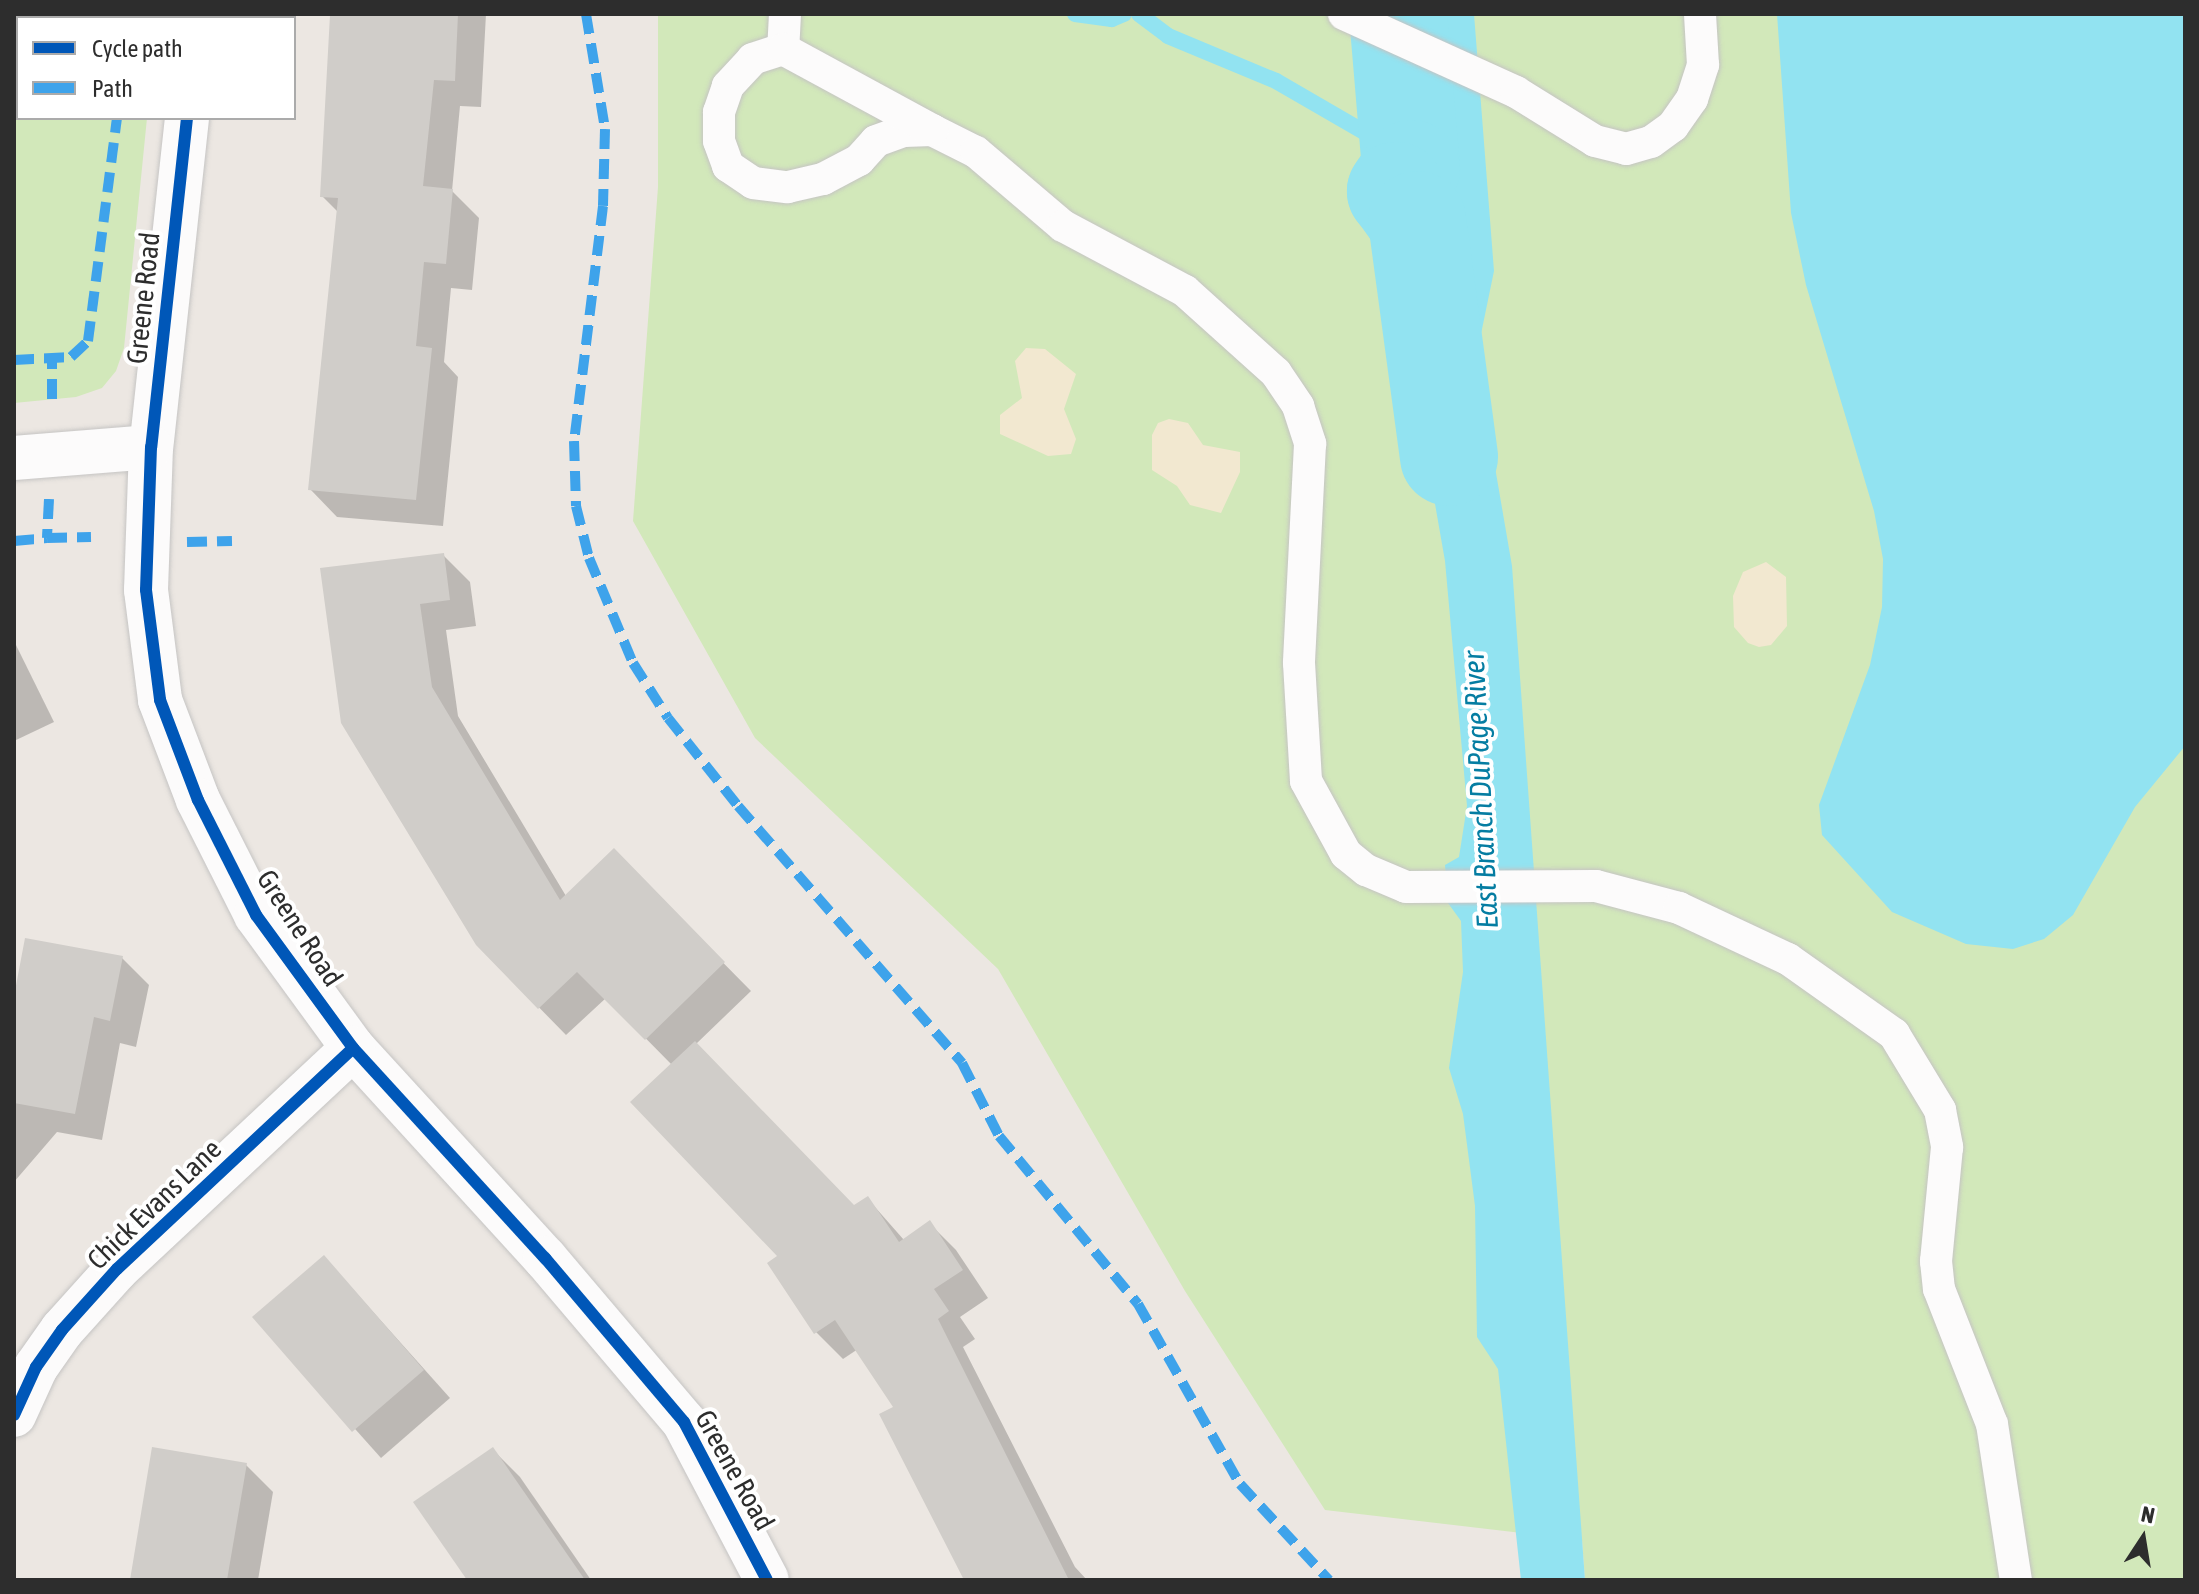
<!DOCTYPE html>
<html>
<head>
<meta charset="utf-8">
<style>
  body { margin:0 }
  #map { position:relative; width:2199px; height:1594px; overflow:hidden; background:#ece7e2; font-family:"Asap Condensed",sans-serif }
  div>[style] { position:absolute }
  .green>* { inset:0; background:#d2e8ba }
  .sand>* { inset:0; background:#f2e8d0 }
  .water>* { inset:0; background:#92e3f1 }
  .shadow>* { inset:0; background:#0003 }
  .stream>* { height:16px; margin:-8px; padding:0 8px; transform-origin:8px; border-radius:8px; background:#92e3f1 }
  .river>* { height:98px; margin:-49px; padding:0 49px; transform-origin:49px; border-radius:49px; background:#92e3f1 }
  .building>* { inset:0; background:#d0cdc9 }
  .roads { filter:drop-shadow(0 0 2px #c5c4c3) drop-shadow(0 0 2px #c5c4c3) }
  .lane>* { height:32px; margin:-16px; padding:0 16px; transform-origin:16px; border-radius:16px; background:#fcfbfb }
  .street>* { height:44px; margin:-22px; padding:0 22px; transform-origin:22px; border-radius:22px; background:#fcfbfb }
  .quiet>* { height:10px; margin-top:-5px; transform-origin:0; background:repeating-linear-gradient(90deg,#3ea3eb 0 20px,transparent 0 30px) }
  .cycleway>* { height:12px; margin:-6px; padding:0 6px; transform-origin:6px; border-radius:6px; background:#0057b8 }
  span { translate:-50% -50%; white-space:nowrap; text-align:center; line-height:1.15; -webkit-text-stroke:8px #fff; paint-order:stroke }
  .street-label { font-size:28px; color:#2d2d2d }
  .water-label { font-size:30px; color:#057da2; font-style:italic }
  .frame { position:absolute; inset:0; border:16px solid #2d2d2d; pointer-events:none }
  .legend { position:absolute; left:16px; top:16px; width:280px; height:104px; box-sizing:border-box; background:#fff; border:2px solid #ababab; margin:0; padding:10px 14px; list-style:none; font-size:24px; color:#2d2d2d }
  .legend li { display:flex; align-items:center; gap:16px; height:40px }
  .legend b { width:40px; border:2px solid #ababab }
  .north { position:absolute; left:2103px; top:1498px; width:80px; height:80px; -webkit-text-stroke:6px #fff; paint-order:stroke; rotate:12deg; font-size:22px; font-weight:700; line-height:32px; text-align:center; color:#2d2d2d }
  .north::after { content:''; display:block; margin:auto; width:28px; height:36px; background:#2d2d2d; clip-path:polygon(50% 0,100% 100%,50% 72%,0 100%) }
</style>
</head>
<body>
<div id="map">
  <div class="green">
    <div style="clip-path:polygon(14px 14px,151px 18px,18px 18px,18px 118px,147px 118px,124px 348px,116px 371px,102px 388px,76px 397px,14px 403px)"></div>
    <div style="clip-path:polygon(658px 14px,2185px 14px,2185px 1580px,1585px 1580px,1582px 1540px,1325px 1510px,1185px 1291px,998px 969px,755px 738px,633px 521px,658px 187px)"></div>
  </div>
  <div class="sand">
    <div style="clip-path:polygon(1026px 348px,1045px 349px,1076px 374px,1064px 409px,1076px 439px,1071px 454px,1048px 456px,1000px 434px,1000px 415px,1022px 398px,1015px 361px)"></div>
    <div style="clip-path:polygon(1169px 419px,1188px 423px,1203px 445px,1240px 452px,1240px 472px,1221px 513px,1190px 505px,1177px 486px,1152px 470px,1152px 435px,1158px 423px)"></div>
    <div style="clip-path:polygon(1766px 562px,1786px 577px,1787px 626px,1771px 645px,1759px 647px,1748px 643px,1734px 627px,1733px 596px,1743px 572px)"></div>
  </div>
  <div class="water">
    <div style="clip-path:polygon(1397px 14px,1474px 14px,1494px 271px,1481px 334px,1480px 380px,1512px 566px,1585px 1580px,1521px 1580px,1498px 1369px,1477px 1337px,1475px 1206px,1463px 1114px,1449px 1068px,1463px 972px,1461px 921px,1448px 903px,1445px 865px,1459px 857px,1467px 806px,1445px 561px,1421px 424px,1431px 325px,1417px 220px,1396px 191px,1411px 169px,1394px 88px)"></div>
    <div style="clip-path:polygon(1777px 14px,2185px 14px,2185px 746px,2135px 807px,2073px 915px,2044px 939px,2013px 949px,1966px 944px,1892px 912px,1822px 835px,1819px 805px,1870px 665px,1882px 607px,1883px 559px,1874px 511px,1806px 285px,1791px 213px)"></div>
  </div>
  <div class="shadow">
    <div style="clip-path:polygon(362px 14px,486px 14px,481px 107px,460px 106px,452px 191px,479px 218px,472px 290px,451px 288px,444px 362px,458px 377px,443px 526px,337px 517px,310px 489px,339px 213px,322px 196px)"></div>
    <div style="clip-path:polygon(443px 555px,470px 582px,476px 626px,446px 630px,458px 716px,566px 896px,613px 851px,751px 991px,696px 1044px,854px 1207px,867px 1198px,904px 1240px,929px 1223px,956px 1250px,988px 1298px,960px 1317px,975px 1339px,963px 1347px,1075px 1567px,1087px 1580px,977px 1580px,896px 1407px,858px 1349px,843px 1359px,816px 1332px,780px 1257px,672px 1065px,606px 998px,566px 1035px,477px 944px,343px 722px)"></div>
    <div style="clip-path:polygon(14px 641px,54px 722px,14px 741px)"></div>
    <div style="clip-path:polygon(122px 958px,149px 985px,136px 1047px,120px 1043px,102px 1140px,57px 1132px,14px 1182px,14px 1006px)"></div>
    <div style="clip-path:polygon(324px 1257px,450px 1398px,381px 1458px,255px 1317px)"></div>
    <div style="clip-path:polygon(493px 1450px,520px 1477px,591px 1580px,469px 1580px)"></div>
    <div style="clip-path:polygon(246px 1465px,273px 1492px,258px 1580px,132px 1580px)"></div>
  </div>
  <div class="stream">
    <div style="left:1075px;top:14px;width:37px;rotate:8deg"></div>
    <div style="left:1112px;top:19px;width:13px;rotate:-23deg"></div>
    <div style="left:1139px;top:14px;width:36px;rotate:37deg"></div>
    <div style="left:1168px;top:36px;width:117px;rotate:22.6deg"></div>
    <div style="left:1276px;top:81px;width:129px;rotate:30.1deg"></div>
    <div style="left:1388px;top:146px;width:33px;rotate:45deg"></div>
    <div style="left:1411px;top:169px;width:27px;rotate:124deg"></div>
  </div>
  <div class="river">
    <div style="left:1398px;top:14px;width:156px;rotate:85.2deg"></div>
    <div style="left:1411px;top:169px;width:27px;rotate:124deg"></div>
    <div style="left:1396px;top:191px;width:36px;rotate:54deg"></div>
    <div style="left:1417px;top:220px;width:239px;rotate:82.3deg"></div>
  </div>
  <div class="building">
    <div style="clip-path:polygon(360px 14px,458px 14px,455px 81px,434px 80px,423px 186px,453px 189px,446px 264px,424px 262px,416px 346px,432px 348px,416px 500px,308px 490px,338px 198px,320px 197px,330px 15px)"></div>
    <div style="clip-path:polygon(444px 553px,450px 600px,420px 604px,432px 687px,560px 900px,614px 848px,725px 962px,645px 1040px,577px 972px,538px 1009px,476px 945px,341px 723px,320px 568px)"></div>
    <div style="clip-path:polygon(25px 938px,123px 956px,110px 1021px,94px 1017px,75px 1114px,14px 1103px,14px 996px)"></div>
    <div style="clip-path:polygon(695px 1041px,854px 1205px,868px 1196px,899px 1242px,930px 1220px,963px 1270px,934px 1289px,949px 1311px,938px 1319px,1069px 1580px,964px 1580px,879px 1414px,893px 1407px,835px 1320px,814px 1334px,767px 1263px,777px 1256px,630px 1102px)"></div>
    <div style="clip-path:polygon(324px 1255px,424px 1370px,352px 1432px,252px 1317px)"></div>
    <div style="clip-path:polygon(152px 1447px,247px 1463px,227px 1580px,130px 1580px)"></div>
    <div style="clip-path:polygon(493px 1447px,585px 1580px,467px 1580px,413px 1502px)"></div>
  </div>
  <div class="roads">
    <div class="lane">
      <div style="left:785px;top:14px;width:35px;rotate:93deg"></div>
      <div style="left:783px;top:49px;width:32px;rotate:162deg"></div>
      <div style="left:753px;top:59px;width:37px;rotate:133deg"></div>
      <div style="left:728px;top:86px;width:28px;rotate:109deg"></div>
      <div style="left:719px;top:112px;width:29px;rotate:90deg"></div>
      <div style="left:719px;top:141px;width:27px;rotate:70deg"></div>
      <div style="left:728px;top:166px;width:30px;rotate:34deg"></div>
      <div style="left:753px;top:183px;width:35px;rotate:7deg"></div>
      <div style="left:788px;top:187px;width:36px;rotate:-13deg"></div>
      <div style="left:823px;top:179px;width:41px;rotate:-27.8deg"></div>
      <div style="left:859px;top:160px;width:25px;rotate:-48deg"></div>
      <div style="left:876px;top:141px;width:30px;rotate:-20deg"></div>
      <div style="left:904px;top:131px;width:28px;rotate:-2deg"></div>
      <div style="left:932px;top:130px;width:49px;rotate:26.6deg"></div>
      <div style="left:976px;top:152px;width:114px;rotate:40.4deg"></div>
      <div style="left:1063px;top:226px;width:138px;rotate:28deg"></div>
      <div style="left:1185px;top:291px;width:122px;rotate:42deg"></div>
      <div style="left:1276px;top:373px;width:40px;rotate:56deg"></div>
      <div style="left:1298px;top:406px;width:40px;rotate:72deg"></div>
      <div style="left:1310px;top:444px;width:219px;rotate:92.9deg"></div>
      <div style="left:1299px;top:663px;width:118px;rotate:86.6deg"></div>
      <div style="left:1306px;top:781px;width:83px;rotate:61.3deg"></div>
      <div style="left:1346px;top:854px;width:26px;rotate:39deg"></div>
      <div style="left:1366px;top:870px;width:43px;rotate:23deg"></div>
      <div style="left:1406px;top:887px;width:190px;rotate:-0.3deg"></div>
      <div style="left:1596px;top:886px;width:86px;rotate:14.8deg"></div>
      <div style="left:1679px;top:908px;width:120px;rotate:25.1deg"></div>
      <div style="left:1788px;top:959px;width:130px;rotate:35.3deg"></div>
      <div style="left:1894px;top:1034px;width:89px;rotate:58.8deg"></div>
      <div style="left:1940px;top:1110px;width:38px;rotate:79deg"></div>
      <div style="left:1947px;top:1147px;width:115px;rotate:95.5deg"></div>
      <div style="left:1936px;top:1261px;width:28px;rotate:84deg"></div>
      <div style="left:1939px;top:1289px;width:145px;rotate:68.6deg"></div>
      <div style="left:1992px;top:1424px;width:158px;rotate:81.3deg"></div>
      <div style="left:1344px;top:14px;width:189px;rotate:24.4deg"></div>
      <div style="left:1516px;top:92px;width:93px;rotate:31.8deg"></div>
      <div style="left:1595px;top:141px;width:32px;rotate:14deg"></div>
      <div style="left:1626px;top:149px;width:26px;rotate:-16deg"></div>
      <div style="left:1651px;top:142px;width:27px;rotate:-36deg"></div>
      <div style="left:1673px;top:126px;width:33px;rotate:-55deg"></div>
      <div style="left:1692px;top:99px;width:36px;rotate:-72deg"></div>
      <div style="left:1703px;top:65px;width:51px;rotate:-93.4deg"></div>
      <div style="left:783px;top:49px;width:170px;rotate:28.5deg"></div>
    </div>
    <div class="street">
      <div style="left:186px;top:14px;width:4px;rotate:76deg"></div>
      <div style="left:187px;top:118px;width:331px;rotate:96.2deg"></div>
      <div style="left:151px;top:447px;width:143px;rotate:92deg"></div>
      <div style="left:146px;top:590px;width:111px;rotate:82.7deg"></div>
      <div style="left:160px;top:700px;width:107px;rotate:69.2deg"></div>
      <div style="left:198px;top:800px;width:129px;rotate:63.2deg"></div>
      <div style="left:256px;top:915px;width:165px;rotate:53.9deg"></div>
      <div style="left:353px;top:1048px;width:285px;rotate:47.6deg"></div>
      <div style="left:545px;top:1258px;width:215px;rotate:49.7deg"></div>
      <div style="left:684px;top:1422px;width:178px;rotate:62.3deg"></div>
      <div style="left:14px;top:458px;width:137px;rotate:-4.6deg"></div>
      <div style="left:14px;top:1415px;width:53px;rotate:-65.4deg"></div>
      <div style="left:36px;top:1367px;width:45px;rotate:-54.9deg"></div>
      <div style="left:62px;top:1330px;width:82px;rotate:-48deg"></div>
      <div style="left:117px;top:1269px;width:323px;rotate:-43.1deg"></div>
    </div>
  </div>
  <div class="quiet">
    <div style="left:586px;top:14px;width:117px;rotate:80.6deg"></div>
    <div style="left:605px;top:129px;width:77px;rotate:91.5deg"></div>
    <div style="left:603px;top:206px;width:237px;rotate:97deg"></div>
    <div style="left:574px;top:441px;width:65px;rotate:88.2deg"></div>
    <div style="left:576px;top:506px;width:54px;rotate:76deg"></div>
    <div style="left:589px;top:558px;width:114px;rotate:67.3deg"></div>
    <div style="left:633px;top:663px;width:65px;rotate:57.5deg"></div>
    <div style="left:668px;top:718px;width:112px;rotate:51.5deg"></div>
    <div style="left:738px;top:806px;width:341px;rotate:48.9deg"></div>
    <div style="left:962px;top:1063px;width:82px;rotate:63.1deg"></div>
    <div style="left:999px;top:1136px;width:218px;rotate:50.4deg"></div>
    <div style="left:1138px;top:1304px;width:207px;rotate:60.5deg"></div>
    <div style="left:1240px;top:1484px;width:131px;rotate:47.2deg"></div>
    <div style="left:117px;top:18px;width:18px;rotate:-13deg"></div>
    <div style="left:14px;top:36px;width:4px;rotate:-14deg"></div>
    <div style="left:14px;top:360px;width:57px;rotate:-3deg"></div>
    <div style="left:71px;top:357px;width:23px;rotate:-43deg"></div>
    <div style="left:88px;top:341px;width:225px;rotate:-82.6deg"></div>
    <div style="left:52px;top:399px;width:39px;rotate:-90deg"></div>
    <div style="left:49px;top:499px;width:39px;rotate:93deg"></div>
    <div style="left:47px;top:538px;width:44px;rotate:-1.3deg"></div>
    <div style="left:14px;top:541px;width:33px;rotate:-5deg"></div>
    <div style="left:187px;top:542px;width:45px;rotate:-1.3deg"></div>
  </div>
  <div class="cycleway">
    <div style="left:187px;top:118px;width:331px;rotate:96.2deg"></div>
    <div style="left:151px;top:447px;width:143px;rotate:92deg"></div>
    <div style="left:146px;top:590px;width:111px;rotate:82.7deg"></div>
    <div style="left:160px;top:700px;width:107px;rotate:69.2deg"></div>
    <div style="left:198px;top:800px;width:129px;rotate:63.2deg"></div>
    <div style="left:256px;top:915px;width:165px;rotate:53.9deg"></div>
    <div style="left:353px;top:1048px;width:285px;rotate:47.6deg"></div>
    <div style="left:545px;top:1258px;width:215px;rotate:49.7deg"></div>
    <div style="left:684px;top:1422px;width:178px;rotate:62.3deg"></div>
    <div style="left:14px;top:1415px;width:53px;rotate:-65.4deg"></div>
    <div style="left:36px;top:1367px;width:45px;rotate:-54.9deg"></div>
    <div style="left:62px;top:1330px;width:82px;rotate:-48deg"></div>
    <div style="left:117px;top:1269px;width:323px;rotate:-43.1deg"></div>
  </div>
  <div class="street-label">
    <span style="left:143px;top:298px;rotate:-84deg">Greene Road</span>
    <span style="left:300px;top:928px;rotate:57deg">Greene Road</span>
    <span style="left:154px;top:1204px;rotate:-44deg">Chick Evans Lane</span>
    <span style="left:735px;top:1470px;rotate:61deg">Greene Road</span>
  </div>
  <div class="water-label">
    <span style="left:1480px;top:790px;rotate:-93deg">East Branch DuPage River</span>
  </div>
  <div class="frame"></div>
  <ul class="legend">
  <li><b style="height:10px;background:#0057b8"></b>Cycle path</li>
  <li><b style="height:10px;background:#3ea3eb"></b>Path</li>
  </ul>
  <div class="north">N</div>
</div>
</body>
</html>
